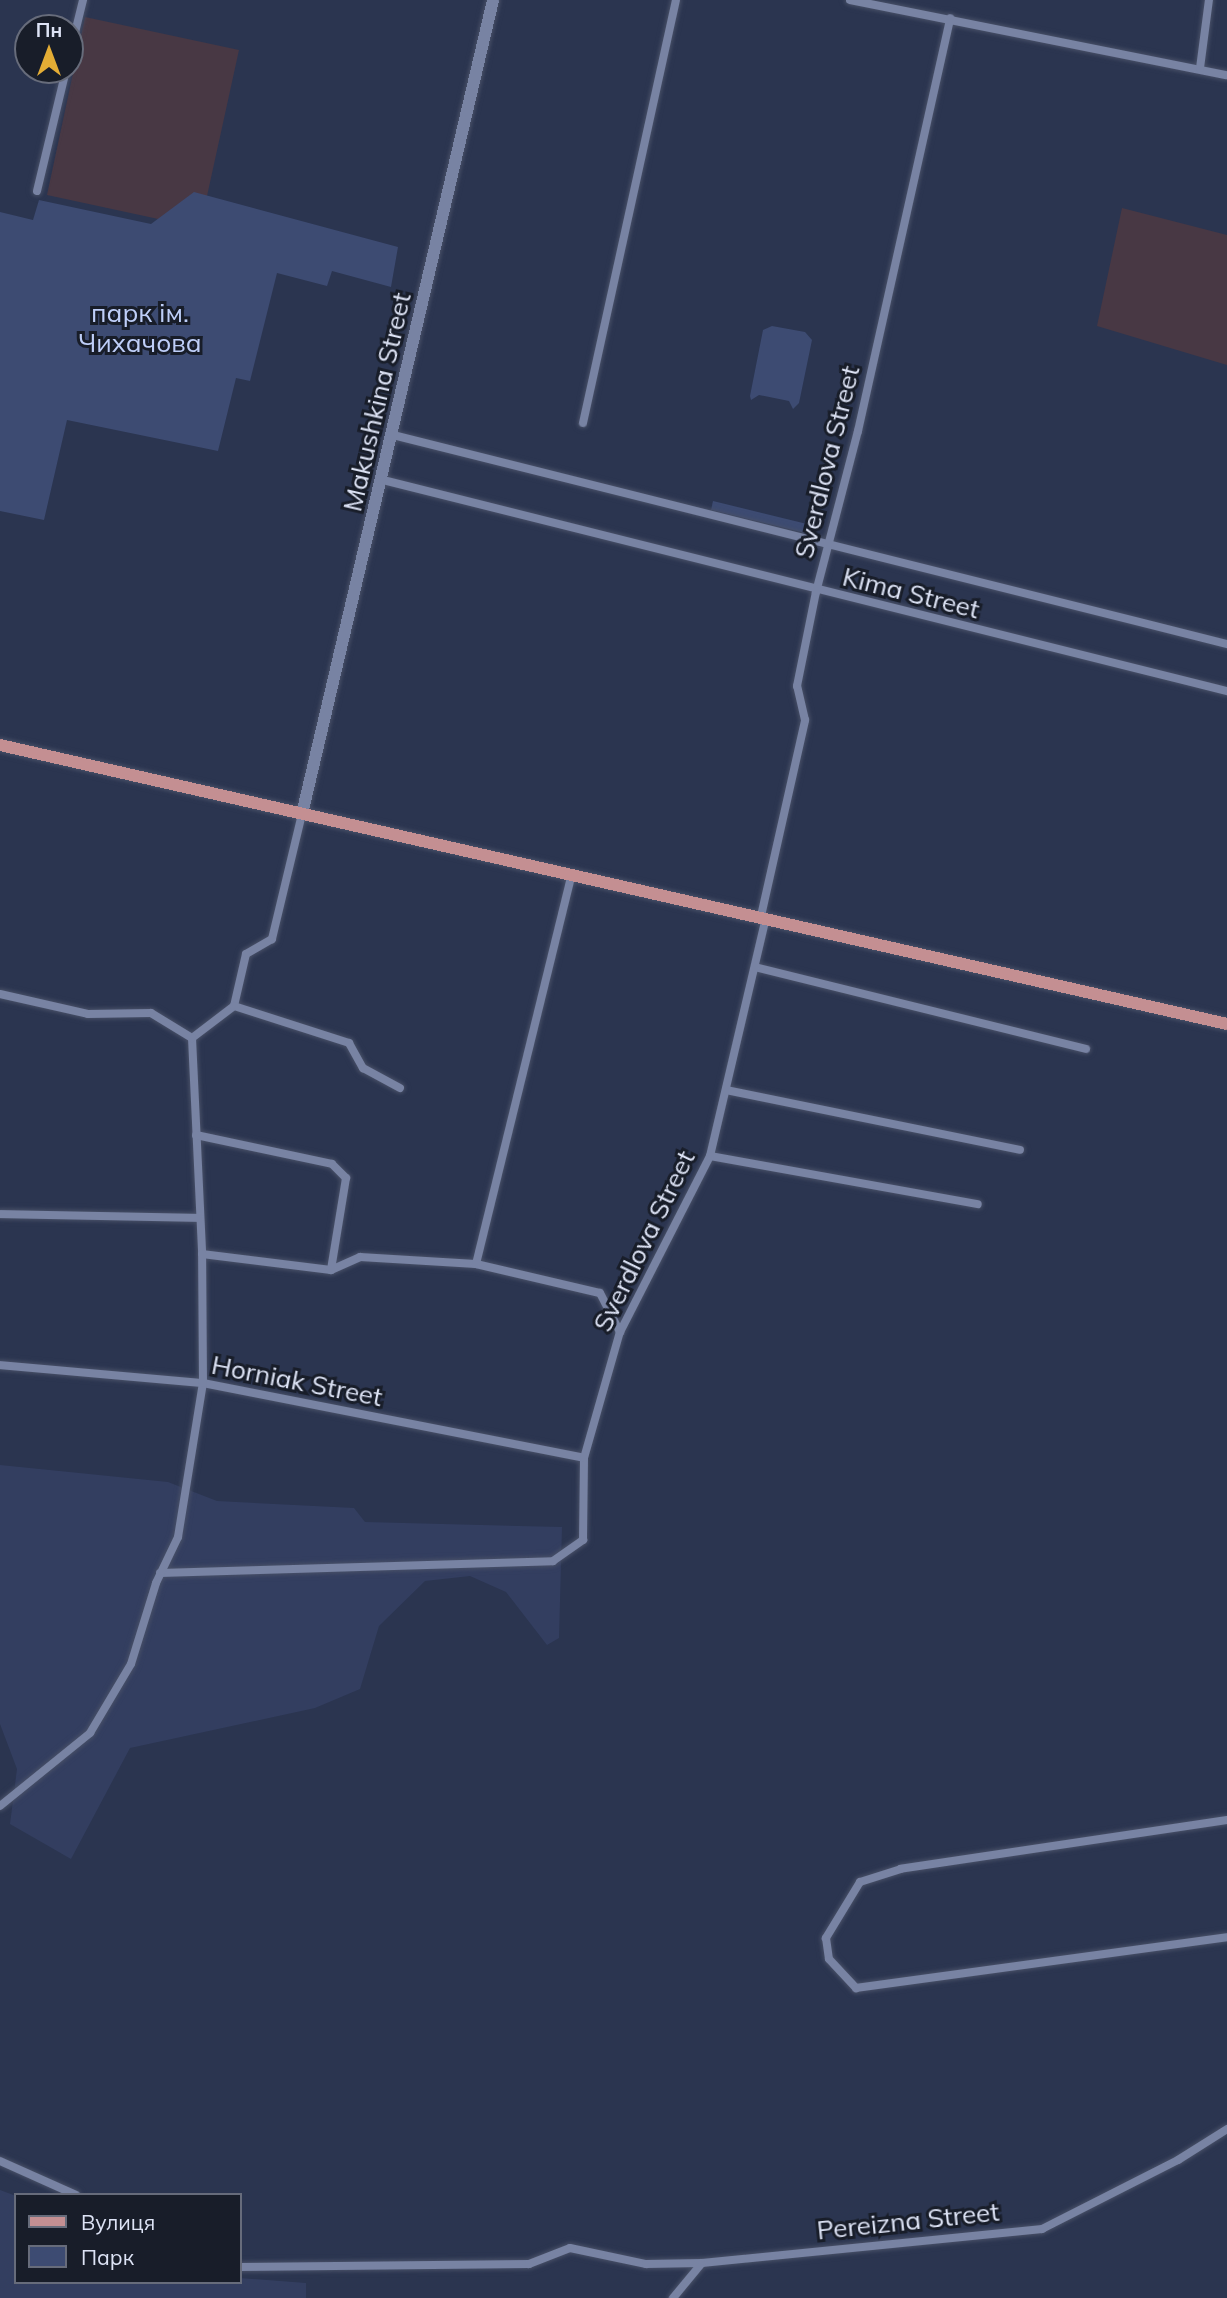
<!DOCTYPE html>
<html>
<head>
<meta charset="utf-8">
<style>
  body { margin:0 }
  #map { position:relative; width:1227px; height:2298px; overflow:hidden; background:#2b3550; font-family:Mulish,sans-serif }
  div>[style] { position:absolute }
  .built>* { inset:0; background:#333e60 }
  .education>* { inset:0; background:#483844 }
  .green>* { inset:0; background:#3d4b72 }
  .roads { filter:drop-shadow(0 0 2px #485067) drop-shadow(0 0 2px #485067) }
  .street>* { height:8px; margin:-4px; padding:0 4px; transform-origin:4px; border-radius:4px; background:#7883a3 }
  .secondary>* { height:12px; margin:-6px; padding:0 6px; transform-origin:6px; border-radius:6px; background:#7883a3 }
  .primary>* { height:12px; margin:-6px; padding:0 6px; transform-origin:6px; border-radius:6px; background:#c48f92 }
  span { translate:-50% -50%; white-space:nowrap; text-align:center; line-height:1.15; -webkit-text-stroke:6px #181d29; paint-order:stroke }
  .park-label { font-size:26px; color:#becef8 }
  .street-label { font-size:26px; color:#dde3f5 }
  .legend { position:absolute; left:14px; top:2193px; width:228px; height:91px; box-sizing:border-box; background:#181d29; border:2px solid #676c7b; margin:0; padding:9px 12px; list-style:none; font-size:21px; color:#dde3f5 }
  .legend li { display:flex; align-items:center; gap:14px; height:35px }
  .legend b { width:35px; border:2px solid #676c7b }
  .north { position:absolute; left:14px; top:14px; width:70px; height:70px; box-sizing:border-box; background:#181d29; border:2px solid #676c7b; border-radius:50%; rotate:0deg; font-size:19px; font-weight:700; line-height:28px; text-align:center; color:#dde3f5 }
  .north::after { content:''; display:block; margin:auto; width:24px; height:32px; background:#e4ad35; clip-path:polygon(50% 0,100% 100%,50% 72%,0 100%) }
</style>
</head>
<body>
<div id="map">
  <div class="built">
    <div style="clip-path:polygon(0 1465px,168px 1482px,217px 1501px,354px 1508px,365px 1522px,562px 1527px,559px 1638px,547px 1645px,506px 1592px,470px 1576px,425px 1581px,379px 1626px,360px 1689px,315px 1708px,130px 1748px,71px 1859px,10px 1824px,17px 1769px,0 1724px)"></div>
    <div style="clip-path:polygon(0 2190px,16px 2196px,16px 2282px,240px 2282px,240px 2278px,306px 2283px,306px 2298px,0 2298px)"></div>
  </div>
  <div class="education">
    <div style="clip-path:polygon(85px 17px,239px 50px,200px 228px,47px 195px)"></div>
    <div style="clip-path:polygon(1122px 208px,1227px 235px,1227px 365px,1097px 326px)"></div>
  </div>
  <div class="green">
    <div style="clip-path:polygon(194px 192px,398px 247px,391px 287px,332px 271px,327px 286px,277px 273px,250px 381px,236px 378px,218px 451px,67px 420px,44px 520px,0 511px,0 212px,33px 220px,39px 200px,151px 224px)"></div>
    <div style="clip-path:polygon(772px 326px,805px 332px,812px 340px,799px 403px,793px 409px,789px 401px,759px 395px,751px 400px,750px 396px,763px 330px)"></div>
    <div style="clip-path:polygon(713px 501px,807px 524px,805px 533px,711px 510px)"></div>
  </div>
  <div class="roads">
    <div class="street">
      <div style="left:850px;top:0;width:384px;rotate:11.3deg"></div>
      <div style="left:70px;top:53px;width:55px;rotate:-76.2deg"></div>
      <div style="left:1200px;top:68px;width:69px;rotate:-82.5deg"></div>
      <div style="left:37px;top:191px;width:124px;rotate:-76.5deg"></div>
      <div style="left:583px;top:423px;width:433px;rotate:-77.6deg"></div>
      <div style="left:393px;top:435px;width:860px;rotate:14.07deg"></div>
      <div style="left:383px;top:480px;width:870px;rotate:14.04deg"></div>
      <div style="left:302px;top:814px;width:129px;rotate:103.5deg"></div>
      <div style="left:272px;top:939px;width:30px;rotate:150deg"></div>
      <div style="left:246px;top:954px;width:53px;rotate:103deg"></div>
      <div style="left:234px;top:1006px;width:53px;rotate:142.7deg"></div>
      <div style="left:192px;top:1038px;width:216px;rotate:87.3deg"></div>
      <div style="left:202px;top:1254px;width:130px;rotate:7.1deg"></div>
      <div style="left:331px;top:1270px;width:32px;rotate:-24deg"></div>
      <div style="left:360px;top:1257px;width:116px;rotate:3.5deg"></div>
      <div style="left:476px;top:1264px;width:127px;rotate:13.2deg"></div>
      <div style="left:600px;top:1293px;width:44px;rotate:62.9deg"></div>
      <div style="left:761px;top:916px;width:201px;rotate:-77.3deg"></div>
      <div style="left:805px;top:720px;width:35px;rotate:-103deg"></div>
      <div style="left:797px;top:686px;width:96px;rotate:-78.6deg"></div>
      <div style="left:816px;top:592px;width:166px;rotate:-75.4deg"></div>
      <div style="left:858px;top:431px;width:423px;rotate:-77.4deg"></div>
      <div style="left:755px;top:967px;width:341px;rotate:13.9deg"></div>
      <div style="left:0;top:994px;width:90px;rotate:12.8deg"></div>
      <div style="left:88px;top:1014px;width:63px;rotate:-0.9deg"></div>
      <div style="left:151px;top:1013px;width:48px;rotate:31.4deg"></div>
      <div style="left:234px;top:1006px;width:121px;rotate:17.8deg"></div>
      <div style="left:349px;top:1043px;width:29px;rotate:61deg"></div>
      <div style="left:363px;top:1068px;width:42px;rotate:28.4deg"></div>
      <div style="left:726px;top:1090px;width:300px;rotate:11.5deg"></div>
      <div style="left:196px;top:1135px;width:139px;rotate:12deg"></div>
      <div style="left:332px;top:1164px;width:20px;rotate:45deg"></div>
      <div style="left:346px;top:1178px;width:93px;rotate:99.3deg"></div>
      <div style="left:710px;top:1156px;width:272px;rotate:10.2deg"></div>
      <div style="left:0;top:1214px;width:200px;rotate:1.1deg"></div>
      <div style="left:476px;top:1264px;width:402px;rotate:-76.2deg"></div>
      <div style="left:0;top:1365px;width:204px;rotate:5.1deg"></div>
      <div style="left:203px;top:1383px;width:388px;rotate:11.1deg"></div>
      <div style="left:160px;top:1573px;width:393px;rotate:-1.7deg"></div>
      <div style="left:553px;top:1561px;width:37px;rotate:-35deg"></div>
      <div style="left:583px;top:1540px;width:82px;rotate:-89.3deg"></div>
      <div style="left:584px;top:1458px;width:131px;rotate:-74.1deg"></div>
      <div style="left:620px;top:1332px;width:198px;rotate:-62.9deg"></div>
      <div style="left:710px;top:1156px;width:244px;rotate:-76.8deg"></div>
      <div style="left:0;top:1806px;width:116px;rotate:-39deg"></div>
      <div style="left:90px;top:1733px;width:80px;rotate:-59.3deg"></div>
      <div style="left:131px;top:1664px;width:85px;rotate:-72.8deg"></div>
      <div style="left:156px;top:1583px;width:51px;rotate:-64.4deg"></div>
      <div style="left:178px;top:1537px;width:156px;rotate:-80.8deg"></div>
      <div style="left:203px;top:1383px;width:129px;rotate:-90.4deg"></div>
      <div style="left:1227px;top:1820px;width:330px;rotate:171.5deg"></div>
      <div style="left:901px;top:1869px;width:43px;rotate:162.4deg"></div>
      <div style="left:860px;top:1882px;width:66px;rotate:121.3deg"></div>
      <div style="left:826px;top:1938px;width:21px;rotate:82deg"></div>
      <div style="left:829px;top:1959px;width:40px;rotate:47deg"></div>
      <div style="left:856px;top:1988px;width:374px;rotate:-7.8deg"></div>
      <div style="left:0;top:2161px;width:83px;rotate:24.1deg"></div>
      <div style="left:240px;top:2267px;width:289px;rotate:-0.6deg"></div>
      <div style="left:529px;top:2264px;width:44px;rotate:-21.3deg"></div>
      <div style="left:570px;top:2248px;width:78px;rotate:11.9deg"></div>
      <div style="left:646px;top:2264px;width:56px;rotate:-1deg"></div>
      <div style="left:702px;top:2263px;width:342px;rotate:-5.7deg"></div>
      <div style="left:1042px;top:2229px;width:153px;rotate:-26.9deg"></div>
      <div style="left:1178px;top:2160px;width:58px;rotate:-32.3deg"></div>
      <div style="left:673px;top:2298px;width:45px;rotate:-50.4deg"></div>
    </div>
    <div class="secondary">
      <div style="left:302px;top:814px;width:836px;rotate:-76.79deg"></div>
    </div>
    <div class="primary">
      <div style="left:0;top:745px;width:1258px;rotate:12.81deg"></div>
    </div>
  </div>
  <div class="park-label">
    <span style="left:140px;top:328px">парк ім.<br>Чихачова</span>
  </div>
  <div class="street-label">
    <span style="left:377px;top:402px;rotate:-77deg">Makushkina Street</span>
    <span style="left:827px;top:462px;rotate:-76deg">Sverdlova Street</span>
    <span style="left:911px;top:593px;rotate:14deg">Kima Street</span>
    <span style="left:644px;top:1241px;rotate:-64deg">Sverdlova Street</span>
    <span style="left:297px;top:1381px;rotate:11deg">Horniak Street</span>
    <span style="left:908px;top:2221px;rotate:-6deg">Pereizna Street</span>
  </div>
  <ul class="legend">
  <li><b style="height:9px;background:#c48f92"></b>Вулиця</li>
  <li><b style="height:19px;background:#3d4b72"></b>Парк</li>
  </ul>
  <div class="north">Пн</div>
</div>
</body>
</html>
